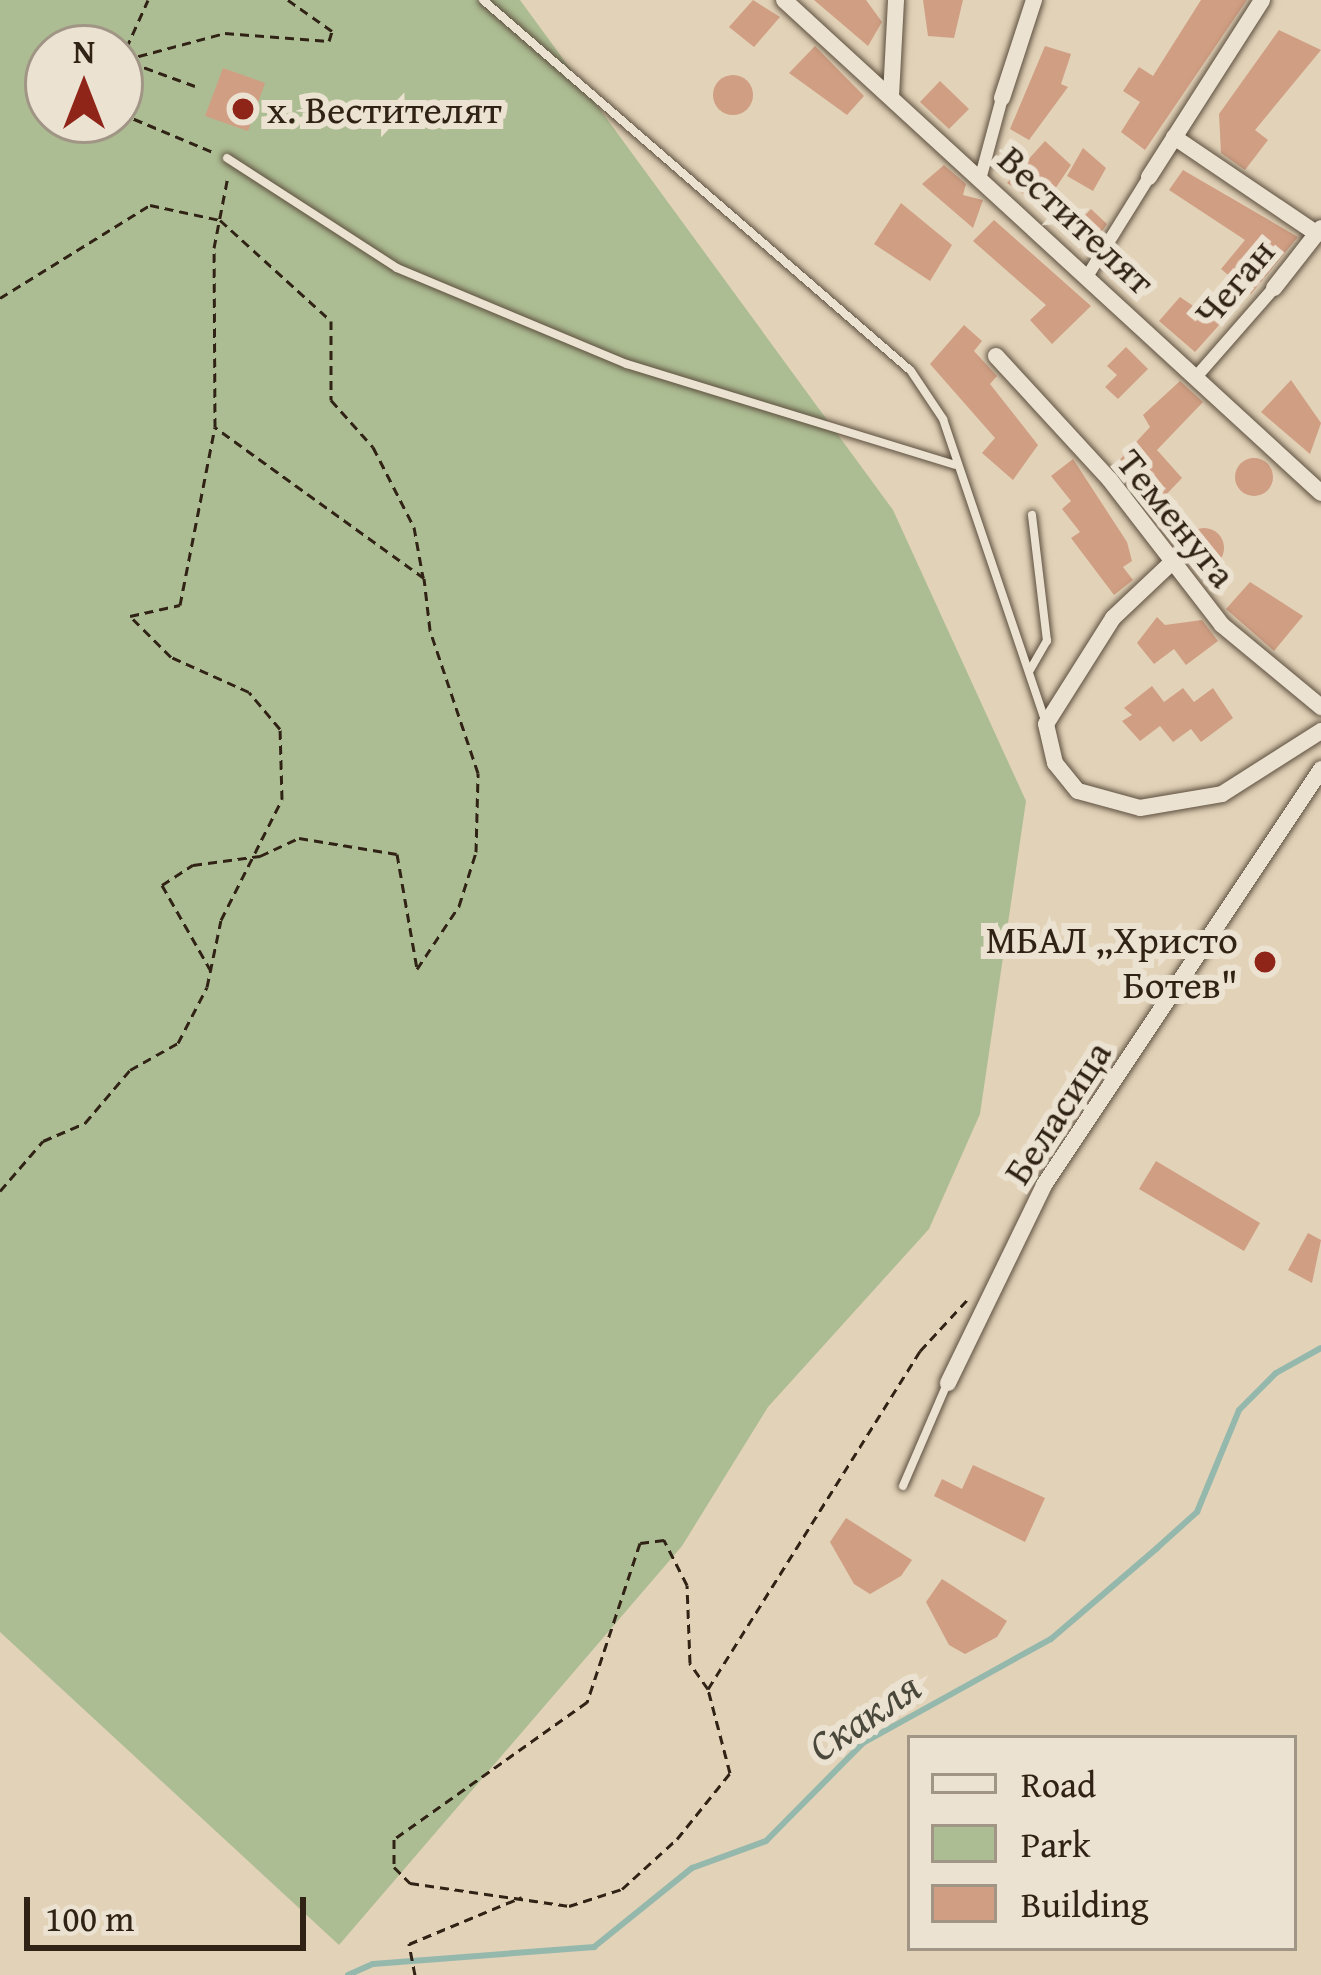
<!DOCTYPE html>
<html>
<head>
<meta charset="utf-8">
<style>
  body { margin:0 }
  #map { position:relative; width:1321px; height:1975px; overflow:hidden; background:#e2d2b8; font-family:"Gentium Book Plus",serif }
  div>[style] { position:absolute }
  .green>* { inset:0; background:#adbd93 }
  .stream>* { height:6px; margin:-3px; padding:0 3px; transform-origin:3px; border-radius:3px; background:#95b8ad }
  .building>* { inset:0; background:#d09e83 }
  .round { border-radius:50% }
  .path>* { height:3px; margin-top:-1.5px; transform-origin:0; background:repeating-linear-gradient(90deg,#302315 0 9px,transparent 0 15px) }
  .roads { filter:drop-shadow(0 0 3px #5c4f3e) drop-shadow(0 0 3px #5c4f3e) }
  .service>* { height:8px; margin:-4px; padding:0 4px; transform-origin:4px; border-radius:4px; background:#ece2d1 }
  .pedestrian>* { height:12px; margin:-6px; padding:0 6px; transform-origin:6px; border-radius:6px; background:#ece2d1 }
  .minor>* { height:16px; margin:-8px; padding:0 8px; transform-origin:8px; border-radius:8px; background:#ece2d1 }
  .dots>* { width:33px; height:33px; translate:-50% -50%; box-sizing:border-box; border:6px solid #ece2d1; border-radius:50% }
  span { translate:-50% -50%; white-space:nowrap; text-align:center; line-height:1.15; -webkit-text-stroke:12px #ece2d1; paint-order:stroke }
  .poi-label { font-size:39px; color:#302315 }
  .left { translate:0 -50%; text-align:left }
  .right { translate:-100% -50%; text-align:right }
  .street-label { font-size:39px; color:#302315 }
  .water-label { font-size:42px; color:#49483b; font-style:italic }
  .legend { position:absolute; left:907px; top:1735px; width:390px; height:216px; box-sizing:border-box; background:#ece2d1; border:3px solid #a19686; margin:0; padding:15px 21px; list-style:none; font-size:36px; color:#302315 }
  .legend li { display:flex; align-items:center; gap:24px; height:60px }
  .legend b { width:60px; border:3px solid #a19686 }
  .north { position:absolute; left:24px; top:24px; width:120px; height:120px; box-sizing:border-box; background:#ece2d1; border:3px solid #a19686; border-radius:50%; rotate:0deg; font-size:33px; font-weight:700; line-height:48px; text-align:center; color:#302315 }
  .north::after { content:''; display:block; margin:auto; width:42px; height:54px; background:#8f2418; clip-path:polygon(50% 0,100% 100%,50% 72%,0 100%) }
  .scale { position:absolute; left:24px; top:1897px; width:282px; height:54px; box-sizing:border-box; border:6px solid #302315; border-top:0; padding-left:15px; font-size:36px; line-height:42px; white-space:nowrap; color:#302315; -webkit-text-stroke:9px #ece2d1; paint-order:stroke }
</style>
</head>
<body>
<div id="map">
  <div class="green">
    <div style="clip-path:polygon(evenodd,0 0,520px 0,893px 510px,1026px 801px,980px 1114px,929px 1229px,768px 1407px,682px 1546px,339px 1945px,0 1632px,0 0,48px 48px,120px 48px,120px 120px,48px 120px,48px 48px)"></div>
  </div>
  <div class="stream">
    <div style="left:348px;top:1975px;width:27px;rotate:-24deg"></div>
    <div style="left:373px;top:1964px;width:222px;rotate:-4.4deg"></div>
    <div style="left:594px;top:1947px;width:126px;rotate:-38.9deg"></div>
    <div style="left:692px;top:1868px;width:79px;rotate:-20deg"></div>
    <div style="left:766px;top:1841px;width:138px;rotate:-45.3deg"></div>
    <div style="left:863px;top:1743px;width:215px;rotate:-29deg"></div>
    <div style="left:1051px;top:1639px;width:140px;rotate:-40.6deg"></div>
    <div style="left:1157px;top:1548px;width:54px;rotate:-42deg"></div>
    <div style="left:1197px;top:1512px;width:110px;rotate:-67.6deg"></div>
    <div style="left:1239px;top:1410px;width:52px;rotate:-45deg"></div>
    <div style="left:1276px;top:1373px;width:51px;rotate:-29.1deg"></div>
  </div>
  <div class="building">
    <div style="clip-path:polygon(753px 0,780px 17px,754px 47px,729px 27px)"></div>
    <div style="clip-path:polygon(814px 0,866px 0,882px 22px,868px 46px)"></div>
    <div style="clip-path:polygon(923px 0,963px 0,954px 38px,928px 36px)"></div>
    <div style="clip-path:polygon(1201px 0,1247px 0,1145px 150px,1121px 132px,1140px 102px,1123px 91px,1139px 67px,1153px 76px)"></div>
    <div style="clip-path:polygon(1279px 30px,1321px 50px,1255px 130px,1268px 140px,1245px 170px,1221px 153px,1219px 114px)"></div>
    <div style="clip-path:polygon(815px 46px,864px 96px,847px 115px,789px 73px)"></div>
    <div style="clip-path:polygon(1045px 46px,1071px 54px,1061px 84px,1068px 87px,1029px 140px,1010px 129px)"></div>
    <div style="clip-path:polygon(223px 68px,265px 83px,248px 131px,205px 116px)"></div>
    <div class="round" style="left:713px;top:75px;width:40px;height:40px"></div>
    <div style="clip-path:polygon(940px 81px,969px 109px,949px 129px,920px 102px)"></div>
    <div style="clip-path:polygon(1045px 141px,1071px 165px,1043px 207px,1007px 183px)"></div>
    <div style="clip-path:polygon(1083px 148px,1106px 168px,1093px 191px,1067px 176px)"></div>
    <div style="clip-path:polygon(944px 165px,966px 184px,963px 195px,983px 200px,973px 228px,922px 184px)"></div>
    <div style="clip-path:polygon(1183px 170px,1298px 237px,1251px 294px,1221px 269px,1245px 240px,1169px 190px)"></div>
    <div style="clip-path:polygon(901px 203px,952px 245px,930px 281px,874px 244px)"></div>
    <div style="clip-path:polygon(1091px 209px,1107px 224px,1089px 250px,1069px 232px)"></div>
    <div style="clip-path:polygon(994px 220px,1091px 306px,1052px 344px,1030px 320px,1046px 305px,973px 241px)"></div>
    <div style="clip-path:polygon(1180px 297px,1220px 324px,1195px 352px,1159px 321px)"></div>
    <div style="clip-path:polygon(964px 325px,982px 341px,974px 351px,997px 376px,990px 384px,1038px 445px,1013px 480px,982px 453px,995px 438px,930px 364px)"></div>
    <div style="clip-path:polygon(1126px 347px,1148px 369px,1118px 399px,1105px 387px,1117px 375px,1107px 366px)"></div>
    <div style="clip-path:polygon(1291px 380px,1321px 423px,1310px 454px,1261px 412px)"></div>
    <div style="clip-path:polygon(1180px 381px,1203px 402px,1157px 450px,1182px 478px,1160px 501px,1114px 466px,1150px 427px,1143px 415px)"></div>
    <div class="round" style="left:1235px;top:458px;width:38px;height:38px"></div>
    <div style="clip-path:polygon(1073px 459px,1127px 542px,1132px 561px,1123px 567px,1133px 580px,1114px 595px,1071px 538px,1080px 532px,1062px 509px,1071px 501px,1051px 476px)"></div>
    <div class="round" style="left:1184px;top:528px;width:40px;height:40px"></div>
    <div style="clip-path:polygon(1250px 582px,1303px 616px,1274px 651px,1226px 609px)"></div>
    <div style="clip-path:polygon(1157px 617px,1165px 625px,1202px 620px,1218px 641px,1186px 665px,1174px 649px,1154px 664px,1137px 643px)"></div>
    <div style="clip-path:polygon(1152px 686px,1164px 702px,1183px 688px,1194px 702px,1213px 688px,1233px 718px,1201px 742px,1191px 729px,1173px 742px,1160px 726px,1140px 741px,1122px 721px,1132px 715px,1124px 708px)"></div>
    <div style="clip-path:polygon(1156px 1161px,1260px 1223px,1244px 1251px,1139px 1189px)"></div>
    <div style="clip-path:polygon(1308px 1233px,1321px 1240px,1312px 1283px,1288px 1270px)"></div>
    <div style="clip-path:polygon(973px 1465px,1045px 1498px,1025px 1542px,934px 1496px,942px 1479px,962px 1489px)"></div>
    <div style="clip-path:polygon(846px 1518px,912px 1560px,901px 1576px,870px 1594px,854px 1584px,830px 1542px)"></div>
    <div style="clip-path:polygon(942px 1579px,1007px 1621px,997px 1637px,965px 1654px,949px 1645px,926px 1602px)"></div>
  </div>
  <div class="path">
    <div style="left:120px;top:62px;width:68px;rotate:-65.7deg"></div>
    <div style="left:195px;top:86px;width:76px;rotate:-159.9deg"></div>
    <div style="left:124px;top:60px;width:105px;rotate:-15deg"></div>
    <div style="left:225px;top:33px;width:104px;rotate:4.4deg"></div>
    <div style="left:329px;top:41px;width:10px;rotate:-73deg"></div>
    <div style="left:332px;top:31px;width:54px;rotate:-144.8deg"></div>
    <div style="left:120px;top:113px;width:101px;rotate:22.8deg"></div>
    <div style="left:0;top:298px;width:176px;rotate:-31.8deg"></div>
    <div style="left:150px;top:205px;width:72px;rotate:12.1deg"></div>
    <div style="left:220px;top:220px;width:150px;rotate:42.3deg"></div>
    <div style="left:331px;top:321px;width:79px;rotate:90deg"></div>
    <div style="left:331px;top:400px;width:63px;rotate:48.2deg"></div>
    <div style="left:373px;top:447px;width:90px;rotate:62.9deg"></div>
    <div style="left:414px;top:527px;width:51px;rotate:79.8deg"></div>
    <div style="left:211px;top:971px;width:99px;rotate:-119.7deg"></div>
    <div style="left:162px;top:885px;width:37px;rotate:-33deg"></div>
    <div style="left:193px;top:865px;width:68px;rotate:-7.7deg"></div>
    <div style="left:260px;top:856px;width:43px;rotate:-24.8deg"></div>
    <div style="left:299px;top:838px;width:99px;rotate:9.3deg"></div>
    <div style="left:397px;top:854px;width:117px;rotate:80.1deg"></div>
    <div style="left:417px;top:969px;width:76px;rotate:-56.3deg"></div>
    <div style="left:459px;top:906px;width:57px;rotate:-72.5deg"></div>
    <div style="left:476px;top:852px;width:79px;rotate:-88.5deg"></div>
    <div style="left:478px;top:773px;width:151px;rotate:-108.6deg"></div>
    <div style="left:430px;top:630px;width:52px;rotate:-96.6deg"></div>
    <div style="left:424px;top:578px;width:258px;rotate:-144.2deg"></div>
    <div style="left:0;top:1191px;width:66px;rotate:-49.3deg"></div>
    <div style="left:43px;top:1141px;width:46px;rotate:-23.2deg"></div>
    <div style="left:85px;top:1123px;width:70px;rotate:-49.7deg"></div>
    <div style="left:130px;top:1070px;width:55px;rotate:-29.4deg"></div>
    <div style="left:178px;top:1043px;width:63px;rotate:-62.6deg"></div>
    <div style="left:207px;top:987px;width:68px;rotate:-78.2deg"></div>
    <div style="left:221px;top:920px;width:136px;rotate:-63.2deg"></div>
    <div style="left:282px;top:799px;width:70px;rotate:-91.6deg"></div>
    <div style="left:280px;top:729px;width:48px;rotate:-130deg"></div>
    <div style="left:249px;top:692px;width:85px;rotate:-155.8deg"></div>
    <div style="left:171px;top:657px;width:58px;rotate:-135deg"></div>
    <div style="left:130px;top:616px;width:51px;rotate:-12.4deg"></div>
    <div style="left:180px;top:605px;width:181px;rotate:-78.9deg"></div>
    <div style="left:215px;top:427px;width:179px;rotate:-90.3deg"></div>
    <div style="left:214px;top:248px;width:73px;rotate:-79deg"></div>
    <div style="left:708px;top:1689px;width:32px;rotate:-125deg"></div>
    <div style="left:690px;top:1663px;width:78px;rotate:-92.2deg"></div>
    <div style="left:687px;top:1585px;width:51px;rotate:-117.1deg"></div>
    <div style="left:664px;top:1540px;width:24px;rotate:173deg"></div>
    <div style="left:640px;top:1543px;width:168px;rotate:108.4deg"></div>
    <div style="left:587px;top:1702px;width:237px;rotate:144.6deg"></div>
    <div style="left:394px;top:1839px;width:28px;rotate:90deg"></div>
    <div style="left:394px;top:1867px;width:23px;rotate:45deg"></div>
    <div style="left:410px;top:1883px;width:161px;rotate:8.2deg"></div>
    <div style="left:569px;top:1906px;width:56px;rotate:-17.8deg"></div>
    <div style="left:622px;top:1889px;width:74px;rotate:-42.3deg"></div>
    <div style="left:677px;top:1839px;width:85px;rotate:-51.2deg"></div>
    <div style="left:730px;top:1773px;width:87px;rotate:-104.7deg"></div>
    <div style="left:708px;top:1689px;width:399px;rotate:-57.9deg"></div>
    <div style="left:920px;top:1351px;width:69px;rotate:-47.3deg"></div>
    <div style="left:415px;top:1975px;width:32px;rotate:-101deg"></div>
    <div style="left:409px;top:1944px;width:122px;rotate:-22.6deg"></div>
  </div>
  <div class="roads">
    <div class="service">
      <div style="left:483px;top:0;width:566px;rotate:40.92deg"></div>
      <div style="left:911px;top:371px;width:58px;rotate:56.3deg"></div>
      <div style="left:943px;top:419px;width:316px;rotate:71.3deg"></div>
      <div style="left:227px;top:158px;width:202px;rotate:32.9deg"></div>
      <div style="left:397px;top:268px;width:249px;rotate:22.7deg"></div>
      <div style="left:627px;top:364px;width:343px;rotate:17.1deg"></div>
      <div style="left:1030px;top:670px;width:34px;rotate:-60deg"></div>
      <div style="left:1047px;top:641px;width:127px;rotate:-96.8deg"></div>
      <div style="left:903px;top:1486px;width:111px;rotate:-66.7deg"></div>
    </div>
    <div class="pedestrian">
      <div style="left:981px;top:176px;width:81px;rotate:-74.9deg"></div>
      <div style="left:1088px;top:275px;width:115px;rotate:-58.1deg"></div>
      <div style="left:1196px;top:377px;width:118px;rotate:-48.8deg"></div>
    </div>
    <div class="minor">
      <div style="left:784px;top:0;width:729px;rotate:42.55deg"></div>
      <div style="left:891px;top:96px;width:96px;rotate:-87deg"></div>
      <div style="left:1002px;top:98px;width:103px;rotate:-71.9deg"></div>
      <div style="left:1174px;top:137px;width:173px;rotate:34.1deg"></div>
      <div style="left:1149px;top:177px;width:210px;rotate:-57.4deg"></div>
      <div style="left:1274px;top:288px;width:76px;rotate:-51.9deg"></div>
      <div style="left:996px;top:356px;width:168px;rotate:47.4deg"></div>
      <div style="left:1110px;top:480px;width:183px;rotate:52.3deg"></div>
      <div style="left:1222px;top:625px;width:129px;rotate:39.6deg"></div>
      <div style="left:1169px;top:565px;width:77px;rotate:136.6deg"></div>
      <div style="left:1113px;top:618px;width:125px;rotate:122.3deg"></div>
      <div style="left:1046px;top:724px;width:40px;rotate:77deg"></div>
      <div style="left:1055px;top:763px;width:36px;rotate:51deg"></div>
      <div style="left:1078px;top:791px;width:64px;rotate:15.3deg"></div>
      <div style="left:1140px;top:808px;width:83px;rotate:-9.7deg"></div>
      <div style="left:1222px;top:794px;width:117px;rotate:-32.5deg"></div>
      <div style="left:948px;top:1383px;width:220px;rotate:-64.1deg"></div>
      <div style="left:1044px;top:1185px;width:500px;rotate:-56.3deg"></div>
    </div>
  </div>
  <div class="dots">
    <div style="left:243px;top:109px;background:#8f2418"></div>
    <div style="left:1265px;top:962px;background:#8f2418"></div>
  </div>
  <div class="poi-label">
    <span class="left" style="left:267px;top:109px">х. Вестителят</span>
    <span class="right" style="left:1238px;top:962px">МБАЛ „Христо<br>Ботев"</span>
  </div>
  <div class="street-label">
    <span style="left:1077px;top:220px;rotate:43deg">Вестителят</span>
    <span style="left:1234px;top:282px;rotate:-50deg">Чеган</span>
    <span style="left:1177px;top:518px;rotate:51deg">Теменуга</span>
    <span style="left:1057px;top:1112px;rotate:-57deg">Беласица</span>
  </div>
  <div class="water-label">
    <span style="left:864px;top:1716px;rotate:-34deg">Скакля</span>
  </div>
  <ul class="legend">
  <li><b style="height:15px;background:#ece2d1"></b>Road</li>
  <li><b style="height:33px;background:#adbd93"></b>Park</li>
  <li><b style="height:33px;background:#d09e83"></b>Building</li>
  </ul>
  <div class="north">N</div>
  <div class="scale">100 m</div>
</div>
</body>
</html>
